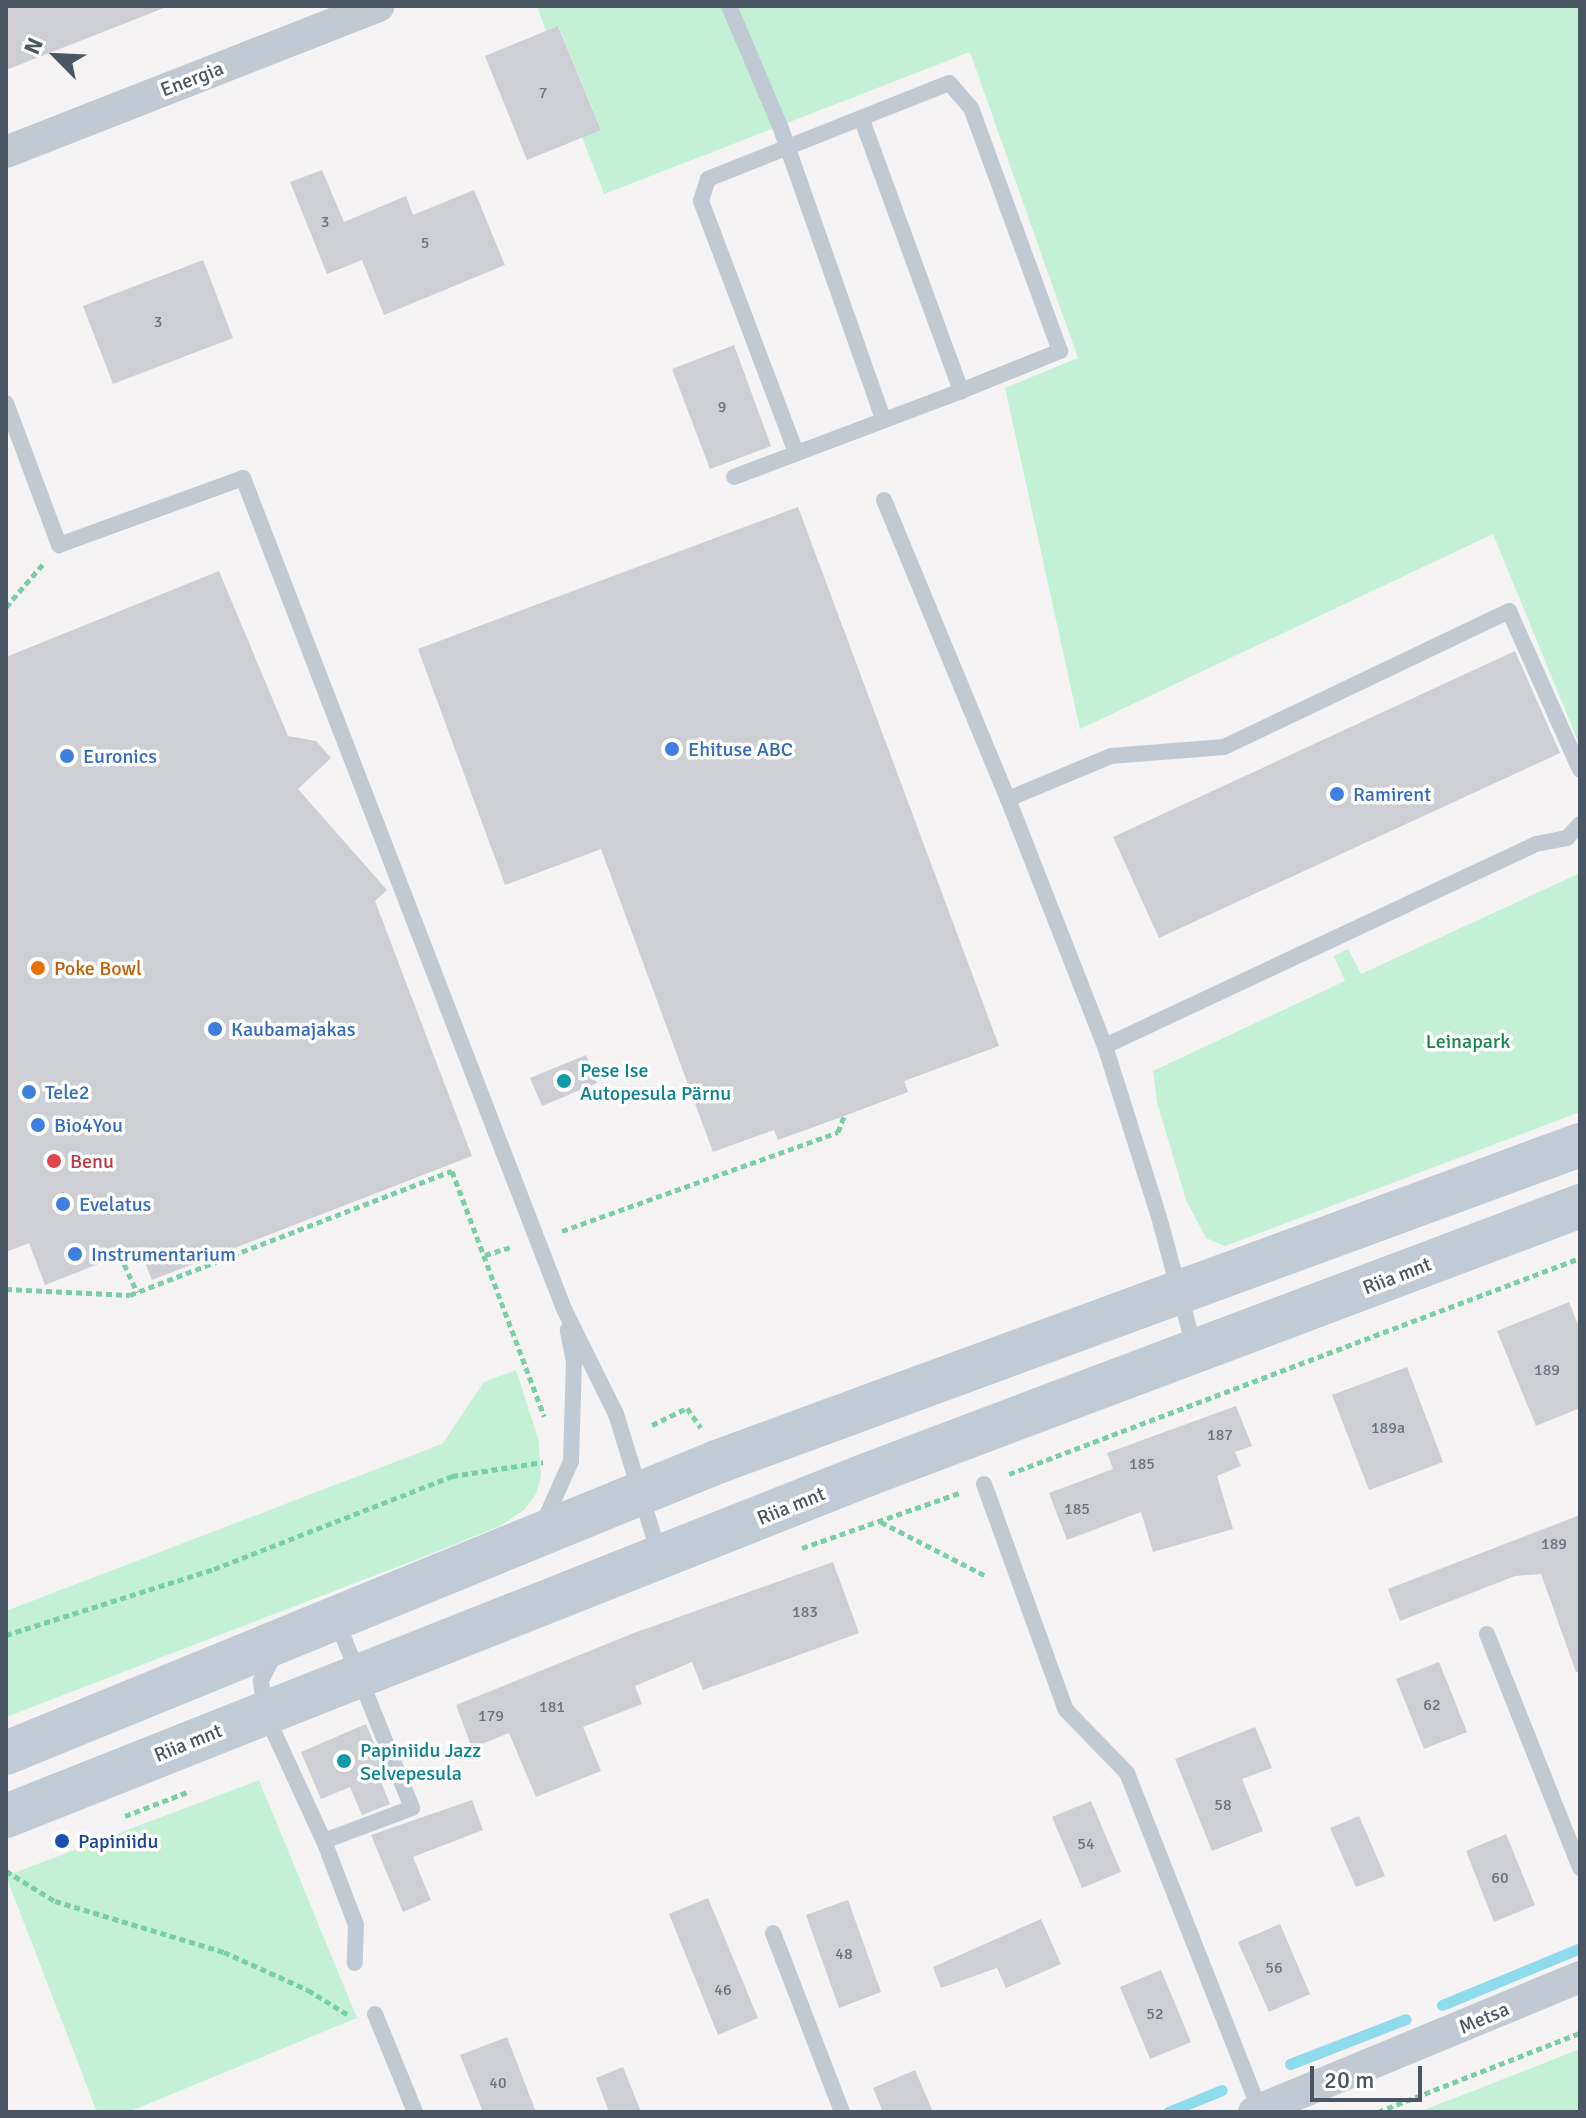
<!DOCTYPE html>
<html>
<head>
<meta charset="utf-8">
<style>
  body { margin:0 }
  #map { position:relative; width:1586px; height:2118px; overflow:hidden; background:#f5f3f3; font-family:Signika,sans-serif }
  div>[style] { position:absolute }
  .green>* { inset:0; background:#c3f1d5 }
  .stream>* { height:11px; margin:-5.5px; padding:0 5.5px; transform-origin:5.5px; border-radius:5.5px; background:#90daee }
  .building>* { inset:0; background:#cdcfd5 }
  .path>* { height:5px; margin-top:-2.5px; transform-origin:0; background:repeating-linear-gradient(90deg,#7ad0a6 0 6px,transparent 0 10px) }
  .lane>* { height:16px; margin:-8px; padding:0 8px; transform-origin:8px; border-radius:8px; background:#c1cad2 }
  .street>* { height:32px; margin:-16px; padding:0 16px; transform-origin:16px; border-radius:16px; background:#c1cad2 }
  .secondary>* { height:44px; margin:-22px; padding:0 22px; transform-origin:22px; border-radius:22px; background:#c1cbd6 }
  .dots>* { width:22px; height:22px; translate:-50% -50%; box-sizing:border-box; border:4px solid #fff; border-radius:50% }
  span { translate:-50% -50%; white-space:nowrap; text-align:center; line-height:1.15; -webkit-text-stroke:7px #fff; paint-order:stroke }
  .number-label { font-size:16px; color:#6b747e }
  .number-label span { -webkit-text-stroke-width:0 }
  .street-label { font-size:20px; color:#4a5661 }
  .shop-label { font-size:20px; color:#366cbe }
  .left { translate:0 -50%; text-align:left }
  .food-label { font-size:20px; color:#c56008 }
  .park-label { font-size:20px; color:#17864f }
  .culture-label { font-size:20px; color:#0d838f }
  .health-label { font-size:20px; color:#be3a42 }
  .transit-label { font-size:20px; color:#164399 }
  .frame { position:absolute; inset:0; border:8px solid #4a5661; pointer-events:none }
  .north { position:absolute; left:16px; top:16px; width:80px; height:80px; -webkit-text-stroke:6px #fff; paint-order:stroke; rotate:294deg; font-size:22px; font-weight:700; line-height:32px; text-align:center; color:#4a5661 }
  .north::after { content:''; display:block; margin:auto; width:28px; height:36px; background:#4a5661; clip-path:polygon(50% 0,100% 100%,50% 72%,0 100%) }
  .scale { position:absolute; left:1310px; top:2066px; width:112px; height:36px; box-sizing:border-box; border:4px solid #4a5661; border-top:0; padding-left:10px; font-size:24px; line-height:28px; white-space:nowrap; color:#4a5661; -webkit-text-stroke:6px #fff; paint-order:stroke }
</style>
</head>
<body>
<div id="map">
  <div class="green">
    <div style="clip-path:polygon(537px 6px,1580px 6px,1580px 746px,1493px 534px,1080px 729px,1005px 388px,1078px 358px,970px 52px,604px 194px,582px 137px,601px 129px,559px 27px,546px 31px)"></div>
    <div style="clip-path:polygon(1580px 873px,1580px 1112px,1225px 1246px,1206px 1238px,1186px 1200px,1157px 1102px,1153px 1071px,1345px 981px,1334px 956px,1348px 949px,1361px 974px)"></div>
    <div style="clip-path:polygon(516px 1370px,538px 1438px,541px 1476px,536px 1494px,524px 1510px,500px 1526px,423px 1557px,6px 1717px,6px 1611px,442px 1444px,484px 1382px)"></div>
    <div style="clip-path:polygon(259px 1780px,357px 2018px,128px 2112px,97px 2112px,6px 1876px)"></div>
    <div style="clip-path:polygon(1580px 2049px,1580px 2112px,1419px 2112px)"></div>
  </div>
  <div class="stream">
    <div style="left:1442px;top:2005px;width:149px;rotate:-22.4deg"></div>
    <div style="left:1290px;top:2064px;width:124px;rotate:-21.2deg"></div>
    <div style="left:1168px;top:2112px;width:58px;rotate:-22.2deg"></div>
  </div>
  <div class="building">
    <div style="clip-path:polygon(6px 6px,164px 6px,164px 8px,6px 70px)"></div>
    <div style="clip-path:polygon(558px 26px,601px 130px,527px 160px,485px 56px)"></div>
    <div style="clip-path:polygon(322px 170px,344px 222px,406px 196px,413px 215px,474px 190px,505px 265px,384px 315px,362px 260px,327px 274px,290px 182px)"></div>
    <div style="clip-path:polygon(203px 260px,233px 338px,113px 384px,83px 306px)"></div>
    <div style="clip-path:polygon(734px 345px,771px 446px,710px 469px,672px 369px)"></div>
    <div style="clip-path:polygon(798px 507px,999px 1046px,904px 1081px,908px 1092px,844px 1116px,778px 1140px,774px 1130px,713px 1152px,601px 849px,505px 885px,418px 649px)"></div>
    <div style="clip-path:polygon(219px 571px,288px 736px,316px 741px,331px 758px,298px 789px,387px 890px,375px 901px,472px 1156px,152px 1280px,139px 1248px,45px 1285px,29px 1243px,6px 1252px,6px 657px)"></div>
    <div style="clip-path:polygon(1515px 651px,1560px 753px,1159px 938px,1113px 837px)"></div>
    <div style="clip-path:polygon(586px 1055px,597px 1083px,542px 1106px,530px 1078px)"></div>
    <div style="clip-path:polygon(1569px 1302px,1580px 1330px,1580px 1408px,1536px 1426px,1497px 1331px)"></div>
    <div style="clip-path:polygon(1407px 1367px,1443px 1462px,1369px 1490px,1332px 1395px)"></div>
    <div style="clip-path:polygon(1236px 1406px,1252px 1446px,1235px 1452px,1241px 1466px,1217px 1476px,1233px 1529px,1153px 1552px,1141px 1512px,1067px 1540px,1049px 1493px,1113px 1469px,1107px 1453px)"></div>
    <div style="clip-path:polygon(1580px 1515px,1580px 1672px,1576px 1672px,1541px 1574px,1515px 1576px,1400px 1621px,1388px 1589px)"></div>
    <div style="clip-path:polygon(833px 1562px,859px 1633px,703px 1690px,692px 1662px,635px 1686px,642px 1704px,583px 1727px,601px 1771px,536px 1797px,509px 1733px,472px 1748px,456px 1705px,634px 1633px)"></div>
    <div style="clip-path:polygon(1439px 1662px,1467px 1732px,1424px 1749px,1396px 1679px)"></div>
    <div style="clip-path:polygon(366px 1724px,386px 1772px,378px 1775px,390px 1804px,362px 1815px,350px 1787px,321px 1799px,301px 1752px)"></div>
    <div style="clip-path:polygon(1255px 1727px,1272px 1768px,1242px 1779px,1263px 1831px,1212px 1851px,1175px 1759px)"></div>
    <div style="clip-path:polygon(472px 1800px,483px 1830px,413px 1857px,431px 1900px,403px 1912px,371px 1835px)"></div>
    <div style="clip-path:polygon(1091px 1801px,1121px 1872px,1082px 1888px,1052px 1817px)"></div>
    <div style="clip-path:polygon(1359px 1816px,1385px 1876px,1356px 1887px,1330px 1828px)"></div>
    <div style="clip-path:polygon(1506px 1834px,1535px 1905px,1494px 1922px,1466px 1851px)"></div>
    <div style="clip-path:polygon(708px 1898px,758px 2018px,718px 2035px,669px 1914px)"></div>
    <div style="clip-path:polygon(848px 1900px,881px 1992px,839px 2008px,806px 1915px)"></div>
    <div style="clip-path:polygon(1041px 1919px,1061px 1964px,1006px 1988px,997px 1968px,941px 1988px,933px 1967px)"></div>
    <div style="clip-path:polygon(1280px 1924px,1310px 1994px,1269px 2012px,1238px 1942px)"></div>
    <div style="clip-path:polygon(1161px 1970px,1191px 2042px,1150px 2059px,1120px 1987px)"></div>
    <div style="clip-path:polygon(507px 2037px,536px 2112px,483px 2112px,460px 2055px)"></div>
    <div style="clip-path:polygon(623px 2067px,641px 2112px,609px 2112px,596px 2078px)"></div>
    <div style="clip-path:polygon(915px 2070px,933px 2112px,883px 2112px,873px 2088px)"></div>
  </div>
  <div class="path">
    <div style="left:6px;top:607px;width:57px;rotate:-49.3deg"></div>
    <div style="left:562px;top:1231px;width:293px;rotate:-19.7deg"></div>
    <div style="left:838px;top:1132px;width:17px;rotate:-69deg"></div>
    <div style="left:120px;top:1255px;width:41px;rotate:65.3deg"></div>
    <div style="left:485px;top:1255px;width:30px;rotate:-17deg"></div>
    <div style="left:6px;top:1289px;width:124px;rotate:2.8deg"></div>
    <div style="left:130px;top:1295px;width:345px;rotate:-21.1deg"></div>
    <div style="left:452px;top:1171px;width:262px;rotate:69.4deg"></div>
    <div style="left:652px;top:1425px;width:39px;rotate:-26deg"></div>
    <div style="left:687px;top:1408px;width:24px;rotate:55deg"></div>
    <div style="left:1009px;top:1474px;width:610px;rotate:-20.72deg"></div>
    <div style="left:881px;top:1522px;width:120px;rotate:27.2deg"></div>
    <div style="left:802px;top:1548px;width:170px;rotate:-19.3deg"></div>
    <div style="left:6px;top:1635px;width:218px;rotate:-17.6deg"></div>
    <div style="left:214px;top:1569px;width:256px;rotate:-21.3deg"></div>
    <div style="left:452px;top:1476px;width:92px;rotate:-8.7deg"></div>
    <div style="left:125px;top:1816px;width:70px;rotate:-21deg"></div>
    <div style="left:6px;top:1871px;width:57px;rotate:31.5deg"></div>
    <div style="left:55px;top:1901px;width:177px;rotate:16.8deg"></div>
    <div style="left:224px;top:1952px;width:92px;rotate:24.3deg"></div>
    <div style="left:308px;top:1990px;width:49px;rotate:31.8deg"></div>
    <div style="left:1378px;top:2112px;width:217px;rotate:-21.4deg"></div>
  </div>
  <div class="lane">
    <div style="left:729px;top:6px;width:130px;rotate:67deg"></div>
    <div style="left:780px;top:126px;width:310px;rotate:70.6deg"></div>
    <div style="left:862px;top:120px;width:289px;rotate:69.9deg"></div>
    <div style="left:6px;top:403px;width:152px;rotate:69.5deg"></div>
    <div style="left:59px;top:545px;width:196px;rotate:-20deg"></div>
    <div style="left:243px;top:478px;width:891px;rotate:68.88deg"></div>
    <div style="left:564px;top:1309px;width:117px;rotate:63.7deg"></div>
    <div style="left:616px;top:1414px;width:146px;rotate:72.9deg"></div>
    <div style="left:734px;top:477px;width:243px;rotate:-20.7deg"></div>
    <div style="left:961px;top:391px;width:107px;rotate:-22deg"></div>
    <div style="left:1060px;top:351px;width:259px;rotate:-110.1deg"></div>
    <div style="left:971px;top:108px;width:33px;rotate:-131deg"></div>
    <div style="left:949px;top:83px;width:259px;rotate:158.3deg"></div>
    <div style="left:708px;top:179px;width:23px;rotate:108deg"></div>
    <div style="left:701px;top:201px;width:269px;rotate:69.3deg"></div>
    <div style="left:884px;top:500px;width:324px;rotate:67.5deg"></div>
    <div style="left:1008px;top:799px;width:265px;rotate:68.6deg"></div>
    <div style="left:1105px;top:1046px;width:179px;rotate:72.5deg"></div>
    <div style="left:1159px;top:1217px;width:138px;rotate:74.9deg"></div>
    <div style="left:1008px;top:799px;width:112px;rotate:-22.7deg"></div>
    <div style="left:1111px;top:756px;width:113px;rotate:-4.6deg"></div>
    <div style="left:1224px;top:747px;width:316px;rotate:-25.5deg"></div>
    <div style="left:1509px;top:611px;width:174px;rotate:65.9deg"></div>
    <div style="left:1105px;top:1046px;width:476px;rotate:-25.1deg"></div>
    <div style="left:1536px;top:844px;width:32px;rotate:-11deg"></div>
    <div style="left:1567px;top:838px;width:19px;rotate:-47deg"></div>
    <div style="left:984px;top:1484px;width:240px;rotate:70.1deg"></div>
    <div style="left:1066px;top:1710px;width:88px;rotate:45.9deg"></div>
    <div style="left:1127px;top:1773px;width:362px;rotate:68.5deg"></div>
    <div style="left:543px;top:1524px;width:69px;rotate:-66deg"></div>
    <div style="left:571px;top:1461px;width:99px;rotate:-88.3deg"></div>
    <div style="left:574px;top:1362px;width:33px;rotate:-101deg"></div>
    <div style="left:1487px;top:1634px;width:252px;rotate:68.3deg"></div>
    <div style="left:276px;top:1651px;width:34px;rotate:117deg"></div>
    <div style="left:261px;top:1681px;width:32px;rotate:83deg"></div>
    <div style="left:265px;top:1713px;width:141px;rotate:65.3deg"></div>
    <div style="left:324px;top:1841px;width:90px;rotate:69.1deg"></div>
    <div style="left:356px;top:1925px;width:38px;rotate:92deg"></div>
    <div style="left:324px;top:1841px;width:94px;rotate:-20.6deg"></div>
    <div style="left:412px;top:1808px;width:204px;rotate:-111.9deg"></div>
    <div style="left:773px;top:1933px;width:192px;rotate:68.9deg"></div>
    <div style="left:375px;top:2014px;width:106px;rotate:67.8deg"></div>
  </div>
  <div class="street">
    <div style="left:6px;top:152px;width:400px;rotate:-21.4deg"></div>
    <div style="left:1254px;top:2112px;width:353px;rotate:-22.5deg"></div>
  </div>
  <div class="secondary">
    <div style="left:6px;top:1753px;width:768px;rotate:-22.26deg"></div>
    <div style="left:717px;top:1462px;width:919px;rotate:-20.17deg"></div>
    <div style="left:6px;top:1816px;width:928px;rotate:-21.62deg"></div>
    <div style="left:869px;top:1474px;width:760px;rotate:-20.65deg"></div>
  </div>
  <div class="dots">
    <div style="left:672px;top:749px;background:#3f7fe0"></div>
    <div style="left:67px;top:756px;background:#3f7fe0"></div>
    <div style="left:1337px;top:794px;background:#3f7fe0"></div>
    <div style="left:38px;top:968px;background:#e8710a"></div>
    <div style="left:215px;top:1029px;background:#3f7fe0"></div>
    <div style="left:564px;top:1081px;background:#0f9aa8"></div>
    <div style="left:29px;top:1092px;background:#3f7fe0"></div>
    <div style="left:38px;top:1125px;background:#3f7fe0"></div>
    <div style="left:54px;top:1161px;background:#e0444e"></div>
    <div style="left:63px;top:1204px;background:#3f7fe0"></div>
    <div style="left:75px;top:1254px;background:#3f7fe0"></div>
    <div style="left:344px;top:1761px;background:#0f9aa8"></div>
    <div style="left:62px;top:1841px;background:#1a4fb4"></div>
  </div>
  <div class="number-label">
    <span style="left:543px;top:93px">7</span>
    <span style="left:325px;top:222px">3</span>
    <span style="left:425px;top:243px">5</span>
    <span style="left:158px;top:322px">3</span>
    <span style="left:722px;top:407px">9</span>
    <span style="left:1547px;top:1370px">189</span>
    <span style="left:1388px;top:1428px">189a</span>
    <span style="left:1220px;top:1435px">187</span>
    <span style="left:1142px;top:1464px">185</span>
    <span style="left:1077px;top:1509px">185</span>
    <span style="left:1554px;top:1544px">189</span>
    <span style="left:805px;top:1612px">183</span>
    <span style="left:1432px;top:1705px">62</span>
    <span style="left:552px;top:1707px">181</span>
    <span style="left:491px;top:1716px">179</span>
    <span style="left:1223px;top:1805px">58</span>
    <span style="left:1086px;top:1844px">54</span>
    <span style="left:1500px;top:1878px">60</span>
    <span style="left:844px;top:1954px">48</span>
    <span style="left:1274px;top:1968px">56</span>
    <span style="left:723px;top:1990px">46</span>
    <span style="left:1155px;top:2014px">52</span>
    <span style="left:498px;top:2083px">40</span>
  </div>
  <div class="street-label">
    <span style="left:192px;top:79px;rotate:-21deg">Energia</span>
    <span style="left:1397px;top:1276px;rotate:-21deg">Riia mnt</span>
    <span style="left:791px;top:1506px;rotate:-22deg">Riia mnt</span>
    <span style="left:188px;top:1743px;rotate:-22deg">Riia mnt</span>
    <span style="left:1484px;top:2018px;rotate:-23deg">Metsa</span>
  </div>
  <div class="shop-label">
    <span class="left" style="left:688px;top:749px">Ehituse ABC</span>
    <span class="left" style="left:83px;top:756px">Euronics</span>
    <span class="left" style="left:1353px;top:794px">Ramirent</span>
    <span class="left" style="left:231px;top:1029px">Kaubamajakas</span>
    <span class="left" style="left:45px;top:1092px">Tele2</span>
    <span class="left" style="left:54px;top:1125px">Bio4You</span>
    <span class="left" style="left:79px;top:1204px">Evelatus</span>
    <span class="left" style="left:91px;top:1254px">Instrumentarium</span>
  </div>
  <div class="food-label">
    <span class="left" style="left:54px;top:968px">Poke Bowl</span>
  </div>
  <div class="park-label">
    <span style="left:1468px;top:1041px">Leinapark</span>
  </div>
  <div class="culture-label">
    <span class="left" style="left:580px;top:1082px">Pese Ise<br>Autopesula Pärnu</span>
    <span class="left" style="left:360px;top:1762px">Papiniidu Jazz<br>Selvepesula</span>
  </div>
  <div class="health-label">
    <span class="left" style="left:70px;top:1161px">Benu</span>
  </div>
  <div class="transit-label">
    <span class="left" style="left:78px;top:1841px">Papiniidu</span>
  </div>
  <div class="frame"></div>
  <div class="north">N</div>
  <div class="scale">20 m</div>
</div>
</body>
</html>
